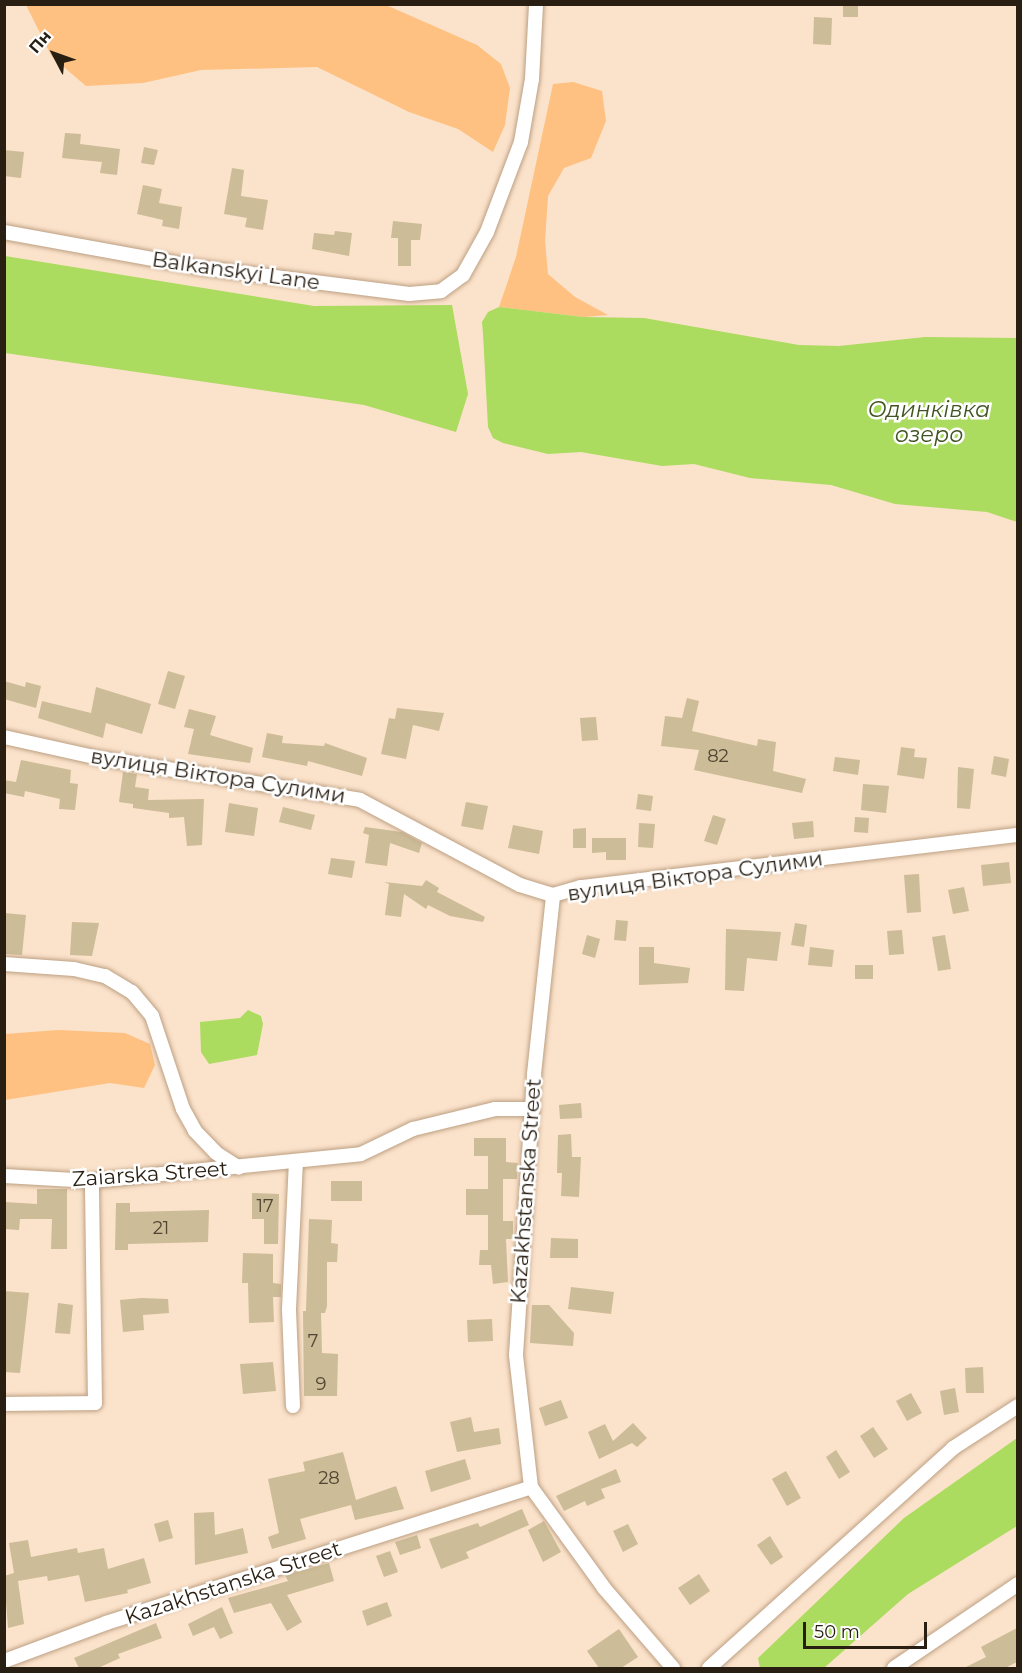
<!DOCTYPE html>
<html>
<head>
<meta charset="utf-8">
<style>
  body { margin:0 }
  #map { position:relative; width:1022px; height:1673px; overflow:hidden; background:#fbe2ca; font-family:Montserrat,sans-serif }
  div>[style] { position:absolute }
  .green>* { inset:0; background:#fec181 }
  .water>* { inset:0; background:#abdb5f }
  .building>* { inset:0; background:#ccbc97 }
  .roads { filter:drop-shadow(0 0 2px #bca083) drop-shadow(0 0 2px #bca083) }
  .street>* { height:14px; margin:-7px; padding:0 7px; transform-origin:7px; border-radius:7px; background:#fff }
  span { translate:-50% -50%; white-space:nowrap; text-align:center; line-height:1.15; -webkit-text-stroke:5px #fff; paint-order:stroke }
  .number-label { font-size:18px; color:#514633 }
  .number-label span { -webkit-text-stroke-width:0 }
  .street-label { font-size:21px; color:#281e12 }
  .water-label { font-size:22px; color:#415423; font-style:italic }
  .frame { position:absolute; inset:0; border:6px solid #281e12; pointer-events:none }
  .north { position:absolute; left:24px; top:24px; width:60px; height:60px; -webkit-text-stroke:4px #fff; paint-order:stroke; rotate:311deg; font-size:16px; font-weight:700; line-height:24px; text-align:center; color:#281e12 }
  .north::after { content:''; display:block; margin:auto; width:21px; height:27px; background:#281e12; clip-path:polygon(50% 0,100% 100%,50% 72%,0 100%) }
  .scale { position:absolute; left:803px; top:1622px; width:124px; height:27px; box-sizing:border-box; border:3px solid #281e12; border-top:0; padding-left:8px; font-size:18px; line-height:21px; white-space:nowrap; color:#281e12; -webkit-text-stroke:4px #fff; paint-order:stroke }
</style>
</head>
<body>
<div id="map">
  <div class="green">
    <div style="clip-path:polygon(26px 5px,386px 5px,477px 45px,501px 64px,510px 88px,505px 125px,493px 152px,458px 129px,409px 112px,317px 67px,201px 70px,143px 83px,86px 86px,52px 57px)"></div>
    <div style="clip-path:polygon(573px 82px,602px 91px,606px 121px,591px 158px,564px 168px,548px 196px,545px 241px,548px 274px,575px 297px,608px 315px,583px 317px,499px 307px,516px 257px,553px 84px)"></div>
    <div style="clip-path:polygon(58px 1030px,125px 1033px,150px 1044px,155px 1065px,144px 1088px,110px 1083px,5px 1100px,5px 1034px)"></div>
  </div>
  <div class="water">
    <div style="clip-path:polygon(5px 256px,314px 306px,452px 305px,468px 394px,456px 432px,364px 405px,5px 353px)"></div>
    <div style="clip-path:polygon(499px 307px,583px 317px,644px 318px,799px 345px,839px 346px,925px 337px,1017px 338px,1017px 522px,987px 512px,895px 504px,831px 485px,750px 478px,694px 464px,662px 466px,581px 452px,548px 454px,503px 443px,493px 438px,488px 427px,483px 334px,482px 322px,488px 312px)"></div>
    <div style="clip-path:polygon(248px 1010px,261px 1016px,263px 1024px,257px 1055px,209px 1064px,201px 1052px,200px 1022px,240px 1018px)"></div>
    <div style="clip-path:polygon(1017px 1438px,1017px 1526px,908px 1594px,824px 1668px,760px 1668px,758px 1658px,904px 1518px)"></div>
  </div>
  <div class="building">
    <div style="clip-path:polygon(843px 4px,858px 4px,858px 17px,843px 17px)"></div>
    <div style="clip-path:polygon(814px 17px,832px 18px,831px 45px,813px 44px)"></div>
    <div style="clip-path:polygon(65px 133px,81px 134px,80px 144px,120px 149px,117px 175px,100px 173px,102px 162px,62px 158px)"></div>
    <div style="clip-path:polygon(144px 147px,158px 150px,154px 165px,141px 163px)"></div>
    <div style="clip-path:polygon(4px 150px,24px 152px,21px 178px,4px 176px)"></div>
    <div style="clip-path:polygon(232px 168px,244px 170px,241px 196px,268px 200px,263px 230px,245px 227px,247px 218px,224px 214px)"></div>
    <div style="clip-path:polygon(143px 185px,162px 189px,159px 203px,182px 207px,179px 229px,162px 226px,163px 220px,137px 214px)"></div>
    <div style="clip-path:polygon(393px 221px,422px 224px,420px 240px,411px 240px,411px 266px,398px 266px,398px 238px,391px 238px)"></div>
    <div style="clip-path:polygon(335px 231px,352px 233px,349px 256px,312px 249px,314px 233px,334px 235px)"></div>
    <div style="clip-path:polygon(168px 671px,185px 676px,175px 709px,158px 704px)"></div>
    <div style="clip-path:polygon(4px 681px,25px 687px,26px 682px,41px 686px,36px 708px,4px 699px)"></div>
    <div style="clip-path:polygon(96px 687px,151px 704px,142px 734px,106px 723px,103px 738px,38px 718px,42px 701px,91px 713px)"></div>
    <div style="clip-path:polygon(687px 698px,699px 701px,692px 731px,757px 746px,758px 739px,776px 742px,773px 771px,806px 779px,802px 793px,694px 770px,699px 750px,661px 746px,665px 716px,682px 718px)"></div>
    <div style="clip-path:polygon(397px 708px,444px 713px,439px 731px,413px 725px,406px 759px,381px 754px,389px 718px,395px 719px)"></div>
    <div style="clip-path:polygon(189px 709px,216px 716px,210px 735px,253px 748px,250px 763px,188px 754px,194px 729px,184px 727px)"></div>
    <div style="clip-path:polygon(596px 717px,598px 740px,582px 741px,580px 718px)"></div>
    <div style="clip-path:polygon(267px 733px,283px 736px,282px 743px,324px 746px,325px 743px,367px 758px,362px 776px,308px 761px,307px 766px,262px 757px)"></div>
    <div style="clip-path:polygon(901px 747px,915px 749px,914px 757px,927px 758px,924px 779px,897px 775px)"></div>
    <div style="clip-path:polygon(994px 756px,1009px 759px,1006px 777px,991px 774px)"></div>
    <div style="clip-path:polygon(835px 757px,860px 760px,858px 775px,833px 771px)"></div>
    <div style="clip-path:polygon(21px 760px,71px 770px,70px 783px,78px 784px,75px 810px,59px 809px,60px 799px,25px 791px,24px 797px,4px 793px,4px 780px,16px 782px)"></div>
    <div style="clip-path:polygon(958px 767px,974px 769px,970px 809px,957px 808px)"></div>
    <div style="clip-path:polygon(123px 772px,137px 774px,135px 787px,149px 789px,148px 800px,204px 799px,202px 845px,187px 846px,184px 817px,169px 818px,169px 813px,133px 808px,133px 804px,119px 802px)"></div>
    <div style="clip-path:polygon(863px 784px,889px 786px,886px 813px,861px 810px)"></div>
    <div style="clip-path:polygon(638px 794px,653px 796px,651px 811px,636px 809px)"></div>
    <div style="clip-path:polygon(466px 802px,488px 806px,483px 830px,461px 826px)"></div>
    <div style="clip-path:polygon(229px 803px,258px 808px,254px 836px,225px 832px)"></div>
    <div style="clip-path:polygon(283px 807px,315px 815px,311px 830px,279px 822px)"></div>
    <div style="clip-path:polygon(713px 815px,726px 819px,717px 845px,704px 841px)"></div>
    <div style="clip-path:polygon(855px 817px,869px 818px,868px 833px,854px 832px)"></div>
    <div style="clip-path:polygon(813px 821px,814px 837px,794px 839px,792px 823px)"></div>
    <div style="clip-path:polygon(639px 823px,655px 824px,653px 848px,638px 847px)"></div>
    <div style="clip-path:polygon(513px 825px,543px 831px,539px 854px,508px 848px)"></div>
    <div style="clip-path:polygon(365px 827px,402px 832px,422px 843px,419px 853px,390px 843px,387px 866px,365px 863px,369px 835px,363px 833px)"></div>
    <div style="clip-path:polygon(586px 828px,586px 848px,573px 848px,573px 829px)"></div>
    <div style="clip-path:polygon(592px 838px,626px 838px,626px 860px,606px 860px,606px 852px,592px 853px)"></div>
    <div style="clip-path:polygon(331px 858px,355px 861px,352px 878px,328px 874px)"></div>
    <div style="clip-path:polygon(1009px 862px,1011px 883px,983px 886px,981px 865px)"></div>
    <div style="clip-path:polygon(919px 874px,921px 912px,907px 913px,904px 875px)"></div>
    <div style="clip-path:polygon(426px 880px,439px 888px,437px 892px,485px 917px,483px 922px,450px 916px,428px 905px,426px 909px,404px 894px,401px 917px,385px 915px,389px 884px,384px 882px,422px 886px)"></div>
    <div style="clip-path:polygon(964px 887px,969px 911px,953px 914px,948px 890px)"></div>
    <div style="clip-path:polygon(4px 913px,26px 915px,22px 955px,6px 954px)"></div>
    <div style="clip-path:polygon(616px 920px,628px 921px,626px 941px,614px 940px)"></div>
    <div style="clip-path:polygon(72px 922px,99px 923px,92px 956px,70px 955px)"></div>
    <div style="clip-path:polygon(795px 923px,807px 925px,804px 947px,791px 945px)"></div>
    <div style="clip-path:polygon(726px 929px,781px 932px,777px 961px,747px 958px,744px 991px,725px 990px)"></div>
    <div style="clip-path:polygon(902px 930px,904px 954px,889px 955px,887px 931px)"></div>
    <div style="clip-path:polygon(587px 935px,600px 939px,595px 958px,582px 954px)"></div>
    <div style="clip-path:polygon(945px 935px,951px 969px,938px 971px,932px 937px)"></div>
    <div style="clip-path:polygon(639px 947px,654px 947px,654px 963px,690px 968px,688px 983px,639px 985px)"></div>
    <div style="clip-path:polygon(810px 947px,834px 950px,832px 967px,808px 965px)"></div>
    <div style="clip-path:polygon(855px 965px,873px 965px,873px 979px,855px 979px)"></div>
    <div style="clip-path:polygon(581px 1103px,582px 1118px,560px 1119px,559px 1105px)"></div>
    <div style="clip-path:polygon(571px 1134px,572px 1157px,581px 1157px,579px 1197px,561px 1196px,562px 1173px,557px 1173px,558px 1135px)"></div>
    <div style="clip-path:polygon(474px 1138px,506px 1138px,506px 1162px,518px 1163px,517px 1179px,503px 1179px,503px 1221px,513px 1221px,513px 1239px,506px 1239px,508px 1282px,493px 1284px,491px 1265px,479px 1265px,480px 1250px,488px 1250px,488px 1215px,466px 1215px,466px 1189px,488px 1189px,488px 1156px,474px 1156px)"></div>
    <div style="clip-path:polygon(331px 1181px,362px 1181px,362px 1201px,331px 1201px)"></div>
    <div style="clip-path:polygon(37px 1189px,67px 1189px,67px 1249px,51px 1249px,52px 1219px,20px 1219px,19px 1230px,4px 1229px,4px 1202px,37px 1204px)"></div>
    <div style="clip-path:polygon(252px 1193px,279px 1194px,278px 1244px,264px 1244px,264px 1219px,252px 1219px)"></div>
    <div style="clip-path:polygon(116px 1203px,130px 1203px,130px 1212px,209px 1210px,208px 1242px,128px 1244px,128px 1250px,115px 1250px)"></div>
    <div style="clip-path:polygon(309px 1219px,332px 1220px,331px 1243px,338px 1244px,337px 1262px,327px 1262px,327px 1306px,325px 1313px,321px 1313px,322px 1353px,338px 1354px,337px 1396px,304px 1396px,303px 1311px,306px 1311px)"></div>
    <div style="clip-path:polygon(551px 1238px,578px 1239px,578px 1258px,550px 1258px)"></div>
    <div style="clip-path:polygon(243px 1253px,273px 1254px,273px 1283px,281px 1284px,281px 1297px,273px 1297px,274px 1322px,249px 1323px,248px 1283px,242px 1283px)"></div>
    <div style="clip-path:polygon(571px 1287px,614px 1292px,611px 1314px,568px 1309px)"></div>
    <div style="clip-path:polygon(4px 1291px,29px 1293px,20px 1373px,4px 1372px)"></div>
    <div style="clip-path:polygon(142px 1298px,168px 1299px,169px 1313px,143px 1315px,144px 1330px,123px 1332px,120px 1300px)"></div>
    <div style="clip-path:polygon(58px 1303px,73px 1305px,70px 1334px,55px 1333px)"></div>
    <div style="clip-path:polygon(532px 1305px,549px 1305px,574px 1333px,573px 1346px,530px 1343px)"></div>
    <div style="clip-path:polygon(492px 1319px,493px 1341px,468px 1342px,467px 1320px)"></div>
    <div style="clip-path:polygon(273px 1362px,276px 1391px,243px 1394px,240px 1364px)"></div>
    <div style="clip-path:polygon(983px 1367px,984px 1393px,966px 1393px,965px 1368px)"></div>
    <div style="clip-path:polygon(955px 1388px,959px 1412px,944px 1415px,940px 1391px)"></div>
    <div style="clip-path:polygon(911px 1393px,922px 1413px,907px 1421px,896px 1401px)"></div>
    <div style="clip-path:polygon(561px 1400px,568px 1418px,545px 1426px,539px 1408px)"></div>
    <div style="clip-path:polygon(471px 1417px,474px 1432px,499px 1428px,501px 1444px,457px 1452px,450px 1422px)"></div>
    <div style="clip-path:polygon(633px 1423px,647px 1438px,637px 1447px,632px 1443px,599px 1459px,588px 1432px,605px 1424px,613px 1441px)"></div>
    <div style="clip-path:polygon(873px 1427px,888px 1449px,874px 1458px,860px 1436px)"></div>
    <div style="clip-path:polygon(836px 1450px,850px 1472px,839px 1479px,826px 1457px)"></div>
    <div style="clip-path:polygon(343px 1452px,356px 1500px,396px 1486px,404px 1509px,355px 1520px,351px 1505px,300px 1519px,306px 1539px,272px 1549px,268px 1537px,279px 1533px,268px 1479px,305px 1471px,303px 1462px)"></div>
    <div style="clip-path:polygon(465px 1459px,471px 1479px,431px 1492px,425px 1471px)"></div>
    <div style="clip-path:polygon(616px 1469px,621px 1482px,601px 1489px,605px 1498px,587px 1506px,585px 1501px,564px 1511px,556px 1496px)"></div>
    <div style="clip-path:polygon(786px 1471px,801px 1498px,787px 1506px,772px 1479px)"></div>
    <div style="clip-path:polygon(522px 1509px,529px 1525px,466px 1552px,469px 1558px,441px 1569px,429px 1539px,478px 1523px,480px 1527px)"></div>
    <div style="clip-path:polygon(214px 1512px,215px 1535px,243px 1528px,248px 1553px,195px 1565px,194px 1513px)"></div>
    <div style="clip-path:polygon(168px 1520px,173px 1538px,159px 1542px,154px 1524px)"></div>
    <div style="clip-path:polygon(544px 1521px,561px 1552px,543px 1562px,528px 1530px)"></div>
    <div style="clip-path:polygon(628px 1524px,638px 1544px,623px 1552px,613px 1531px)"></div>
    <div style="clip-path:polygon(417px 1535px,421px 1548px,400px 1555px,395px 1542px)"></div>
    <div style="clip-path:polygon(770px 1536px,783px 1557px,771px 1565px,757px 1545px)"></div>
    <div style="clip-path:polygon(28px 1540px,31px 1557px,77px 1548px,78px 1553px,104px 1548px,108px 1569px,144px 1558px,151px 1583px,127px 1590px,128px 1593px,85px 1602px,79px 1575px,48px 1581px,47px 1576px,18px 1581px,24px 1624px,8px 1628px,4px 1576px,14px 1573px,9px 1543px)"></div>
    <div style="clip-path:polygon(390px 1551px,398px 1572px,384px 1577px,376px 1556px)"></div>
    <div style="clip-path:polygon(329px 1563px,334px 1581px,287px 1595px,302px 1622px,287px 1631px,271px 1603px,234px 1613px,228px 1598px,288px 1581px,285px 1575px)"></div>
    <div style="clip-path:polygon(699px 1574px,710px 1591px,690px 1605px,678px 1588px)"></div>
    <div style="clip-path:polygon(387px 1602px,392px 1616px,367px 1626px,362px 1611px)"></div>
    <div style="clip-path:polygon(222px 1607px,233px 1633px,220px 1639px,214px 1627px,193px 1636px,188px 1624px)"></div>
    <div style="clip-path:polygon(156px 1623px,162px 1638px,118px 1654px,120px 1658px,98px 1668px,79px 1668px,74px 1658px)"></div>
    <div style="clip-path:polygon(1017px 1628px,1017px 1662px,1005px 1668px,964px 1668px,986px 1657px,981px 1647px)"></div>
    <div style="clip-path:polygon(619px 1629px,638px 1657px,621px 1668px,599px 1668px,587px 1651px)"></div>
  </div>
  <div class="roads">
    <div class="street">
      <div style="left:4px;top:232px;width:195px;rotate:10.3deg"></div>
      <div style="left:196px;top:267px;width:215px;rotate:7.2deg"></div>
      <div style="left:409px;top:294px;width:32px;rotate:-5deg"></div>
      <div style="left:441px;top:291px;width:27px;rotate:-36deg"></div>
      <div style="left:463px;top:275px;width:49px;rotate:-60.8deg"></div>
      <div style="left:487px;top:232px;width:96px;rotate:-69.3deg"></div>
      <div style="left:521px;top:142px;width:64px;rotate:-80.1deg"></div>
      <div style="left:532px;top:79px;width:75px;rotate:-86.9deg"></div>
      <div style="left:4px;top:737px;width:97px;rotate:12.5deg"></div>
      <div style="left:99px;top:758px;width:264px;rotate:9.1deg"></div>
      <div style="left:360px;top:800px;width:181px;rotate:28deg"></div>
      <div style="left:520px;top:885px;width:34px;rotate:17deg"></div>
      <div style="left:553px;top:895px;width:29px;rotate:-16deg"></div>
      <div style="left:581px;top:887px;width:440px;rotate:-6.8deg"></div>
      <div style="left:4px;top:964px;width:70px;rotate:4.1deg"></div>
      <div style="left:74px;top:969px;width:32px;rotate:13deg"></div>
      <div style="left:105px;top:976px;width:31px;rotate:31deg"></div>
      <div style="left:132px;top:992px;width:31px;rotate:50deg"></div>
      <div style="left:152px;top:1016px;width:98px;rotate:71.6deg"></div>
      <div style="left:183px;top:1109px;width:25px;rotate:61deg"></div>
      <div style="left:195px;top:1131px;width:30px;rotate:46deg"></div>
      <div style="left:216px;top:1153px;width:27px;rotate:33deg"></div>
      <div style="left:4px;top:1176px;width:88px;rotate:3.3deg"></div>
      <div style="left:92px;top:1181px;width:270px;rotate:-5.7deg"></div>
      <div style="left:361px;top:1154px;width:58px;rotate:-25.7deg"></div>
      <div style="left:413px;top:1129px;width:84px;rotate:-13.7deg"></div>
      <div style="left:495px;top:1109px;width:38px"></div>
      <div style="left:4px;top:1404px;width:91px;rotate:-0.6deg"></div>
      <div style="left:95px;top:1403px;width:222px;rotate:-90.8deg"></div>
      <div style="left:293px;top:1406px;width:97px;rotate:-92.4deg"></div>
      <div style="left:289px;top:1309px;width:148px;rotate:-87.3deg"></div>
      <div style="left:531px;top:1487px;width:133px;rotate:-96.5deg"></div>
      <div style="left:516px;top:1355px;width:282px;rotate:-86.3deg"></div>
      <div style="left:534px;top:1074px;width:180px;rotate:-83.9deg"></div>
      <div style="left:4px;top:1661px;width:109px;rotate:-20.4deg"></div>
      <div style="left:106px;top:1623px;width:446px;rotate:-17.7deg"></div>
      <div style="left:531px;top:1487px;width:125px;rotate:54.1deg"></div>
      <div style="left:604px;top:1588px;width:106px;rotate:49.2deg"></div>
      <div style="left:709px;top:1668px;width:329px;rotate:-42deg"></div>
      <div style="left:953px;top:1448px;width:77px;rotate:-32.9deg"></div>
      <div style="left:894px;top:1668px;width:150px;rotate:-34.1deg"></div>
    </div>
  </div>
  <div class="number-label">
    <span style="left:718px;top:756px">82</span>
    <span style="left:265px;top:1206px">17</span>
    <span style="left:161px;top:1228px">21</span>
    <span style="left:313px;top:1341px">7</span>
    <span style="left:321px;top:1384px">9</span>
    <span style="left:329px;top:1478px">28</span>
  </div>
  <div class="street-label">
    <span style="left:236px;top:271px;rotate:8deg">Balkanskyi Lane</span>
    <span style="left:218px;top:776px;rotate:9deg">вулиця Віктора Сулими</span>
    <span style="left:695px;top:876px;rotate:-8deg">вулиця Віктора Сулими</span>
    <span style="left:150px;top:1174px;rotate:-4deg">Zaiarska Street</span>
    <span style="left:526px;top:1191px;rotate:-86deg">Kazakhstanska Street</span>
    <span style="left:233px;top:1583px;rotate:-18deg">Kazakhstanska Street</span>
  </div>
  <div class="water-label">
    <span style="left:929px;top:422px">Одинківка<br>озеро</span>
  </div>
  <div class="frame"></div>
  <div class="north">Пн</div>
  <div class="scale">50 m</div>
</div>
</body>
</html>
